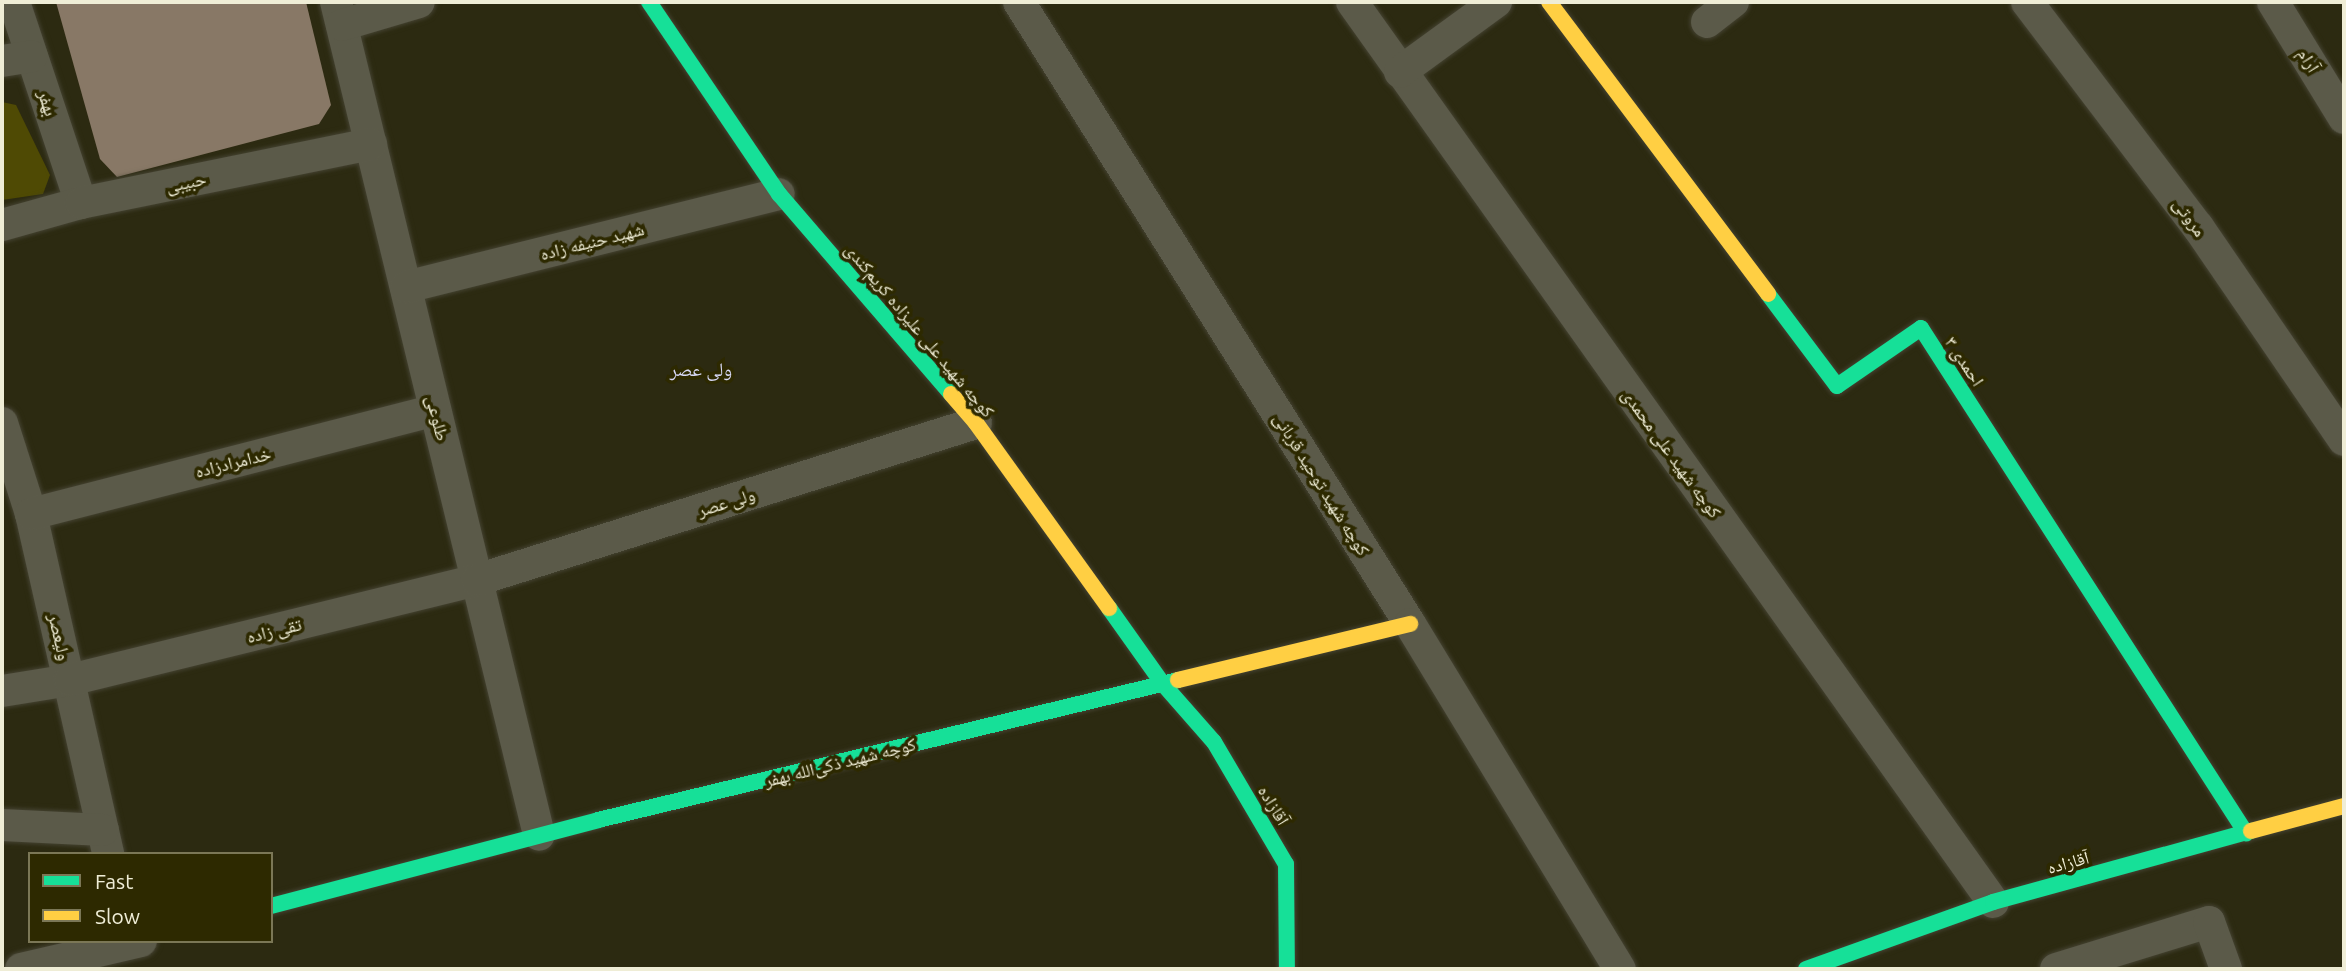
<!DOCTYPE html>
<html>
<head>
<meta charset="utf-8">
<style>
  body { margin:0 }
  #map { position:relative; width:2346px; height:971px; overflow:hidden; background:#2c2a11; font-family:Ubuntu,"Noto Naskh Arabic",sans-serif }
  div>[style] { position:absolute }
  .green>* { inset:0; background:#4f4a04 }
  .building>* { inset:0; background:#887866 }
  .roads { filter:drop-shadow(0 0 2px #444231) drop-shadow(0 0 2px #444231) }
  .street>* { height:32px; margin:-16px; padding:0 16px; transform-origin:16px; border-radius:16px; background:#5b5a49 }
  .fast>* { height:16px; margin:-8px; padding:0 8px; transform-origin:8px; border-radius:8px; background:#16e098 }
  .slow>* { height:16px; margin:-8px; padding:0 8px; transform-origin:8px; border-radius:8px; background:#ffcf43 }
  span { translate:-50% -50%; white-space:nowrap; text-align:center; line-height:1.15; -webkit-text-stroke:7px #2d2900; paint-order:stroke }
  .street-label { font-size:18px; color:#efedd6 }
  .neighbourhood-label { font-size:19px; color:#d7d8f5 }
  .frame { position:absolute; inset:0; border:4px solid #efedd6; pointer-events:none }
  .legend { position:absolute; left:28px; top:852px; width:245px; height:91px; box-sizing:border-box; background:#2d2900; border:2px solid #7b7756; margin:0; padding:9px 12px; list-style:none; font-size:21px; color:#efedd6 }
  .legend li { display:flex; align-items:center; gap:14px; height:35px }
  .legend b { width:35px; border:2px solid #7b7756 }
</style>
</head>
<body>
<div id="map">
  <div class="green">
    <div style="clip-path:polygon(2px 102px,16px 105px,50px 175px,43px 194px,2px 200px)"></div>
  </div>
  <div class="building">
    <div style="clip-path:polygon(56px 2px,306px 2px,331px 105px,319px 124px,117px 177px,100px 159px)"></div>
  </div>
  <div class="roads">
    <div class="street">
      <div style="left:14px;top:2px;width:212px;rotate:71.6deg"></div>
      <div style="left:336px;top:2px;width:857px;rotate:76.3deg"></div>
      <div style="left:1019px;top:2px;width:735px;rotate:57.85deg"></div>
      <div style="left:1410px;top:624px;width:404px;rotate:58.7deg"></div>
      <div style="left:1352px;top:2px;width:1105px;rotate:54.54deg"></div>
      <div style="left:2027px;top:2px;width:283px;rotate:52.8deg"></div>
      <div style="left:2198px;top:227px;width:258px;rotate:55.6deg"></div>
      <div style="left:2273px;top:2px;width:136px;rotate:58.5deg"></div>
      <div style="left:1707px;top:22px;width:33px;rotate:-38deg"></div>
      <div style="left:342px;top:25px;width:80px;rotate:-16.6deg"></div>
      <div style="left:2px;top:61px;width:30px;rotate:-9deg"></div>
      <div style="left:1400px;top:72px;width:119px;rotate:-36.1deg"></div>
      <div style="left:2px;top:225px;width:82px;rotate:-15.6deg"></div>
      <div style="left:81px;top:203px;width:296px;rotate:-11.5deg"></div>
      <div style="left:406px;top:287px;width:384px;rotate:-14deg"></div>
      <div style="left:2px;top:423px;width:96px;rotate:72.3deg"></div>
      <div style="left:31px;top:514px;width:349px;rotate:77.2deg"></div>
      <div style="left:31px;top:514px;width:417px;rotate:-14.4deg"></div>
      <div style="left:2px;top:691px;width:69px;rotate:-9.2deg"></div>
      <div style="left:70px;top:680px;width:419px;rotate:-13.8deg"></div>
      <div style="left:477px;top:580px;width:523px;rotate:-17.47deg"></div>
      <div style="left:2px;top:825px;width:101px;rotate:2.8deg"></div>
      <div style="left:21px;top:969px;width:123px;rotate:-13.1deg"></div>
      <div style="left:2056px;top:969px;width:160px;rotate:-17.1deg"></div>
      <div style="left:2209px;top:922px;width:50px;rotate:70.1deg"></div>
    </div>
    <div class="fast">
      <div style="left:649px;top:2px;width:232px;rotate:55.9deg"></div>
      <div style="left:779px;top:194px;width:264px;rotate:49.3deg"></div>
      <div style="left:1768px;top:294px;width:115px;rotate:53.1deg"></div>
      <div style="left:1837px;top:386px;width:102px;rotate:-34.6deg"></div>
      <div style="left:1921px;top:328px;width:601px;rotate:57.24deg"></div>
      <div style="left:1109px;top:608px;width:93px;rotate:54.6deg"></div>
      <div style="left:1163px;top:684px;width:77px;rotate:48.7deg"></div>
      <div style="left:1214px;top:742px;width:142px;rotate:59.5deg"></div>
      <div style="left:1286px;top:864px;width:105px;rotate:89.5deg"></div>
      <div style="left:271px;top:906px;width:338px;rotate:-14.7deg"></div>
      <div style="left:598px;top:820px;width:597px;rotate:-13.57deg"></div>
      <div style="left:1806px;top:969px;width:199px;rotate:-19.7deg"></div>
      <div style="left:1993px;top:902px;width:268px;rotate:-15.4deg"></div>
    </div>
    <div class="slow">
      <div style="left:1549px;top:2px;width:365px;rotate:53.1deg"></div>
      <div style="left:951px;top:394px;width:38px;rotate:49deg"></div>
      <div style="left:976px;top:423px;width:228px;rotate:54.3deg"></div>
      <div style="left:1178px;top:680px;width:239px;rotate:-13.6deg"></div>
      <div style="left:2251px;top:831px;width:96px;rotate:-15deg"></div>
    </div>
  </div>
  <div class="street-label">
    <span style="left:2309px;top:60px;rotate:59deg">آرام</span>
    <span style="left:48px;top:103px;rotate:72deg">بهفر</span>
    <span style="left:186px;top:182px;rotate:-12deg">حبیبی</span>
    <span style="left:2190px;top:217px;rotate:54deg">مروتی</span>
    <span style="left:592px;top:241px;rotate:-14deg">شهید حنیفه زاده</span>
    <span style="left:920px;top:330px;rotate:50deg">کوچه شهید علی علیزاده کریم‌کندی</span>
    <span style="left:1965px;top:361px;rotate:57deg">احمدی ۳</span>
    <span style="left:438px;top:418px;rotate:76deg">طلوعی</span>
    <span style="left:1672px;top:453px;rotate:54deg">کوچه شهید علی محمدی</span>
    <span style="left:233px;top:462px;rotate:-14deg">خدامرادزاده</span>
    <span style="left:1322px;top:484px;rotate:58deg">کوچه شهید توحید قربانی</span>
    <span style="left:726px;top:502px;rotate:-17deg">ولی عصر</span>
    <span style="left:274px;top:630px;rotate:-14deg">تقی زاده</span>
    <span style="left:60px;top:637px;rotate:77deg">ولیعصر</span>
    <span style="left:840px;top:762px;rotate:-14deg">کوچه شهید ذکی‌الله بهفر</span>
    <span style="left:1274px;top:805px;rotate:59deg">آقازاده</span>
    <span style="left:2068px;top:862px;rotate:-15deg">آقازاده</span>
  </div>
  <div class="neighbourhood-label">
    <span style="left:701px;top:370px">ولی عصر</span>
  </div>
  <div class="frame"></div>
  <ul class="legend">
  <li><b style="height:9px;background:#16e098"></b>Fast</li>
  <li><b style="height:9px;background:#ffcf43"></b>Slow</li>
  </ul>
</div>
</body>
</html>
